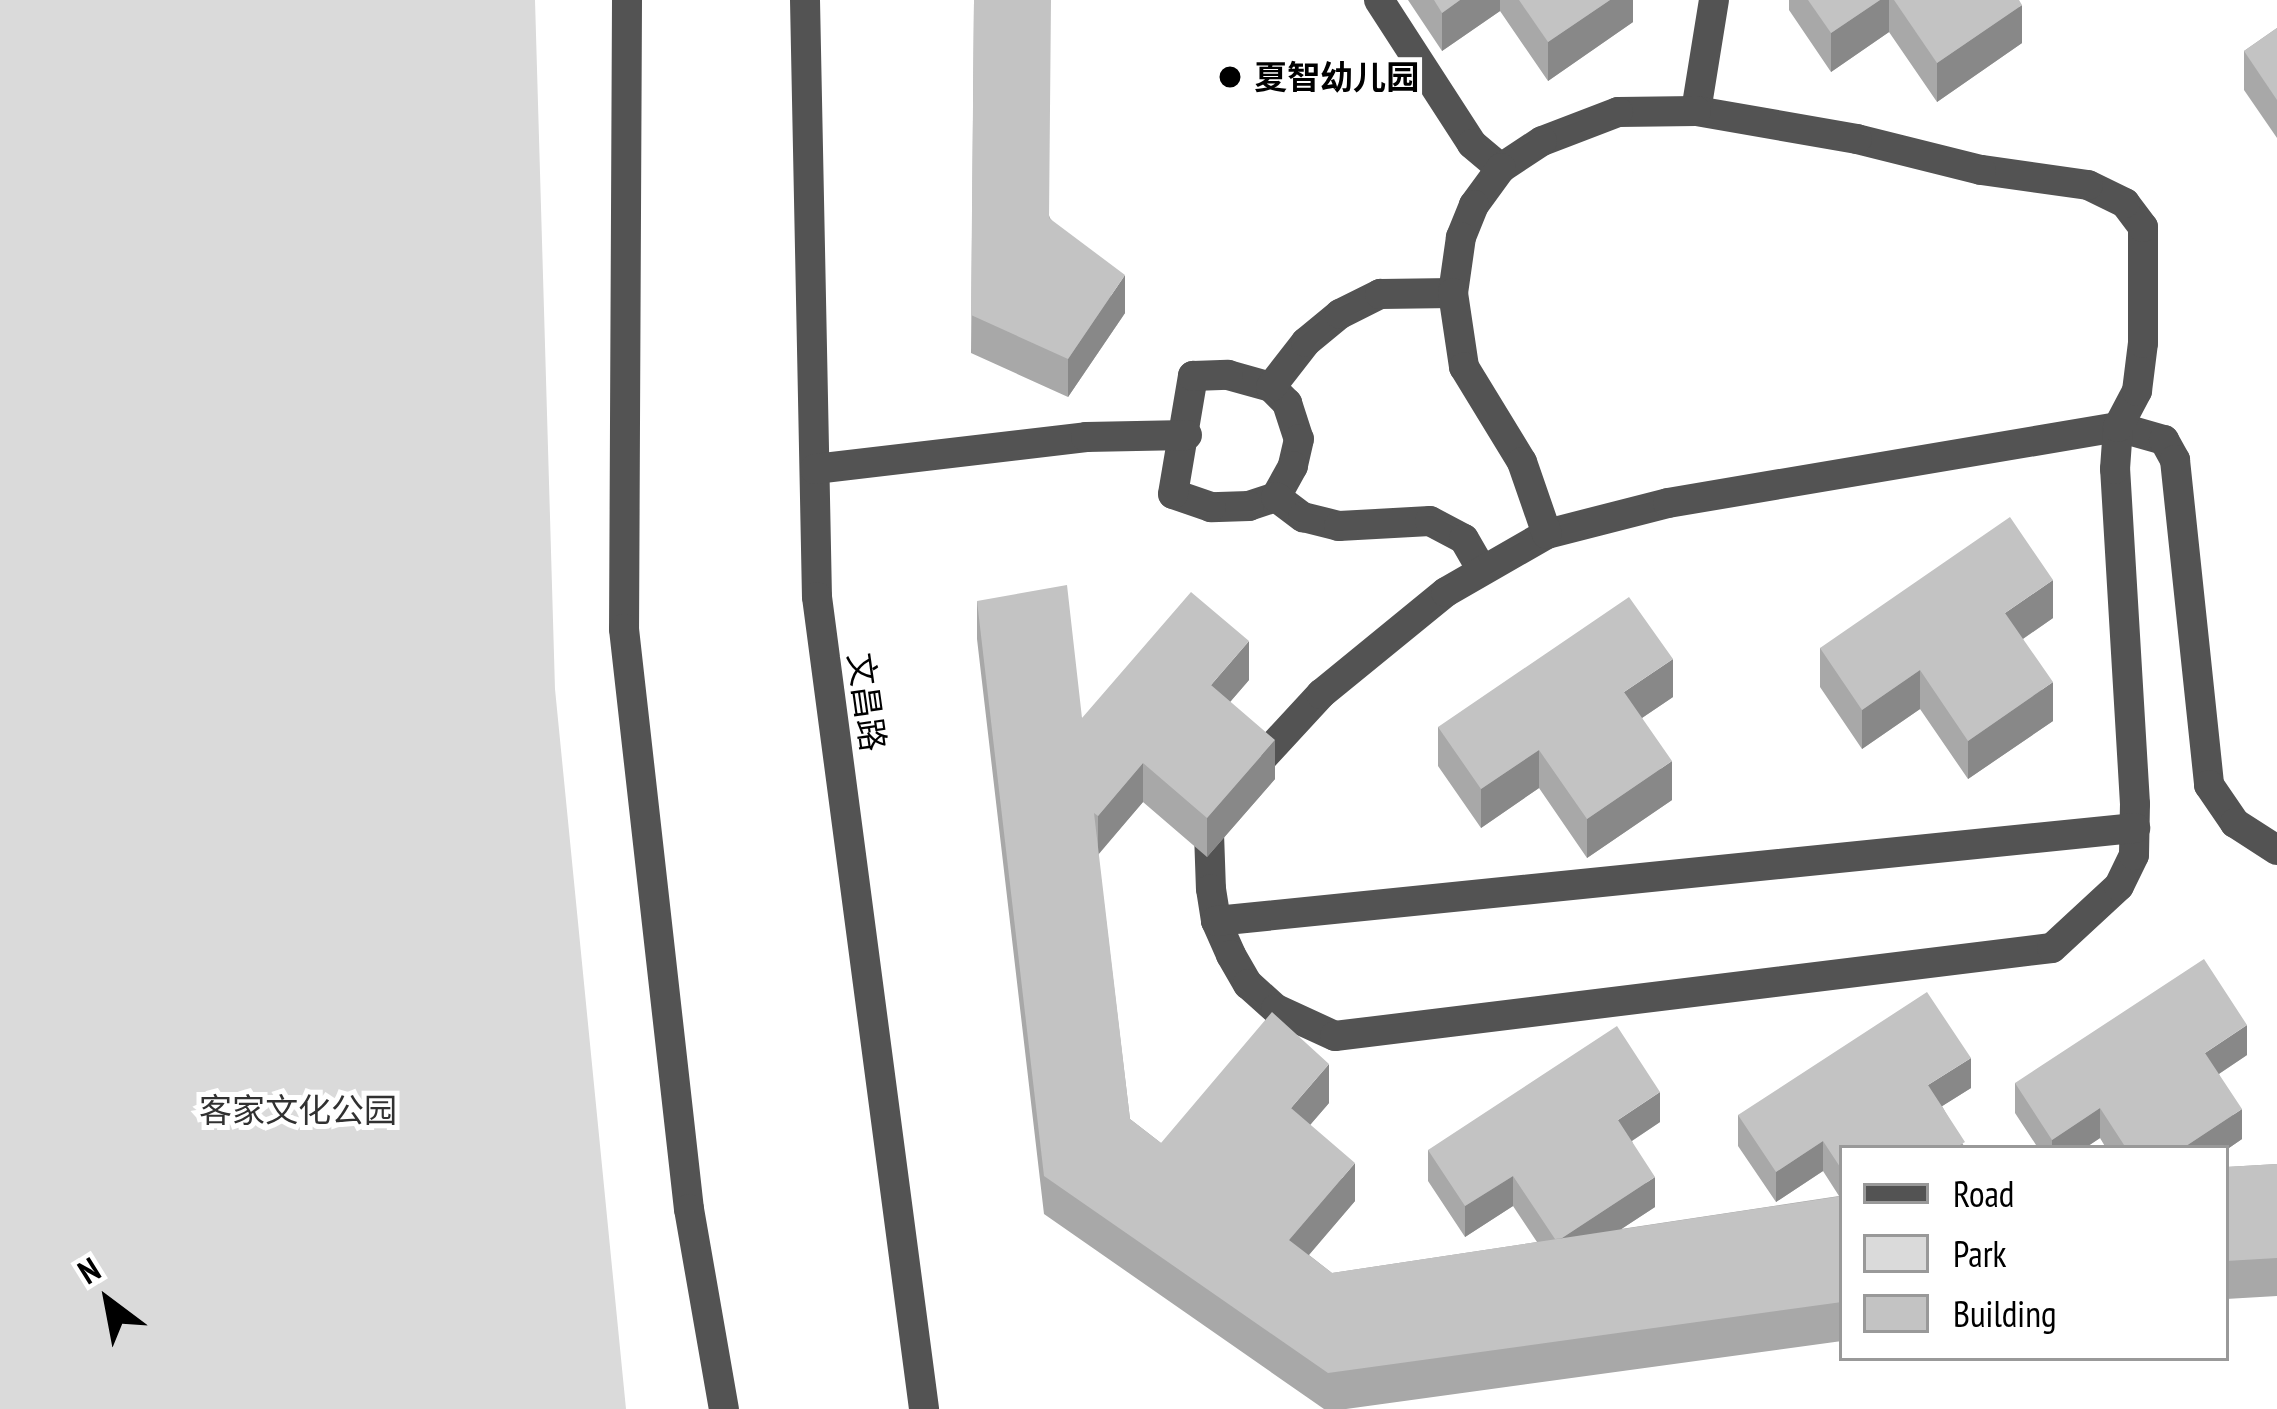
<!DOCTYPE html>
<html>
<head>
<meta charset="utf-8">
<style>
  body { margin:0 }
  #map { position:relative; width:2277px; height:1409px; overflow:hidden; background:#fff; font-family:"PT Sans Narrow","Noto Sans SC",sans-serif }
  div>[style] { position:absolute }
  .green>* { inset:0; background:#dadada }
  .minor>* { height:30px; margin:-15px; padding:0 15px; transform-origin:15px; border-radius:15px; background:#535353 }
  .wall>* { inset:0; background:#a8a8a8 }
  .shaded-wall>* { inset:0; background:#888 }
  .building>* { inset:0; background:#c3c3c3 }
  .dots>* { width:33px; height:33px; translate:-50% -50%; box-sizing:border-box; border:6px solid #fff; border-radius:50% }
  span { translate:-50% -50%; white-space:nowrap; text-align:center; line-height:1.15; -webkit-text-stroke:10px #fff; paint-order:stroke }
  .poi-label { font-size:33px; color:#000; font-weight:700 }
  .left { translate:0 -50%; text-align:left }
  .street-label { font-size:33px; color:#000 }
  .park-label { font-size:33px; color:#313131 }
  .legend { position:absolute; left:1839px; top:1145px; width:390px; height:216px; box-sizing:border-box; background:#fff; border:3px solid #999; margin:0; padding:15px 21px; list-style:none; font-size:36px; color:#000 }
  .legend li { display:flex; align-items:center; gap:24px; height:60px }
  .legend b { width:60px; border:3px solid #999 }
  .north { position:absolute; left:48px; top:1241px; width:120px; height:120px; -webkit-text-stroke:9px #fff; paint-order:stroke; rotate:328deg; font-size:33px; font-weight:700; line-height:48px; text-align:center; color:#000 }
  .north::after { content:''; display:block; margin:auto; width:42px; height:54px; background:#000; clip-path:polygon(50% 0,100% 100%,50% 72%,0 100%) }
</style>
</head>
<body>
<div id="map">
  <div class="green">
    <div style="clip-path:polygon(0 0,535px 0,555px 689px,626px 1409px,0 1409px)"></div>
  </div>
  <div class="minor">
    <div style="left:627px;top:0;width:629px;rotate:90.27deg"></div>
    <div style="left:624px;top:629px;width:584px;rotate:83.61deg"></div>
    <div style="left:689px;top:1209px;width:203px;rotate:80.1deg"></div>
    <div style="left:805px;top:0;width:597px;rotate:88.85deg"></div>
    <div style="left:817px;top:597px;width:819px;rotate:82.49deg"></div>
    <div style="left:1379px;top:0;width:171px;rotate:57.1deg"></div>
    <div style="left:1472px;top:144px;width:38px;rotate:40deg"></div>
    <div style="left:1696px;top:111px;width:112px;rotate:-80.8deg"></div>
    <div style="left:1228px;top:375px;width:45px;rotate:15.6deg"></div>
    <div style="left:1271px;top:387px;width:23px;rotate:45deg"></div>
    <div style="left:1287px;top:403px;width:38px;rotate:72deg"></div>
    <div style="left:1299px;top:439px;width:28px;rotate:103deg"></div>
    <div style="left:1293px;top:466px;width:35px;rotate:119deg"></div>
    <div style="left:1276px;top:497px;width:28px;rotate:162deg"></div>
    <div style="left:1249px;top:506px;width:38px;rotate:178deg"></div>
    <div style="left:1211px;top:507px;width:40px;rotate:-161.1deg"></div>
    <div style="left:1173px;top:494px;width:120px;rotate:-80.4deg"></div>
    <div style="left:1193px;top:376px;width:35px;rotate:-2deg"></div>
    <div style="left:1271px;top:387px;width:57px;rotate:-52.1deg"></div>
    <div style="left:1306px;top:342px;width:44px;rotate:-39.5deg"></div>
    <div style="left:1340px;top:314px;width:45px;rotate:-26.6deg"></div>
    <div style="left:1380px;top:294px;width:73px;rotate:-0.8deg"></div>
    <div style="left:815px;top:469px;width:273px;rotate:-6.7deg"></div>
    <div style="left:1086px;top:437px;width:101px;rotate:-1.1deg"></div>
    <div style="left:1276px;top:497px;width:34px;rotate:37deg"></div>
    <div style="left:1303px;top:517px;width:37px;rotate:14deg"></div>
    <div style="left:1339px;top:526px;width:91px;rotate:-3.1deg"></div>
    <div style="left:1430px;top:521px;width:38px;rotate:28deg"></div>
    <div style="left:1464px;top:539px;width:36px;rotate:60deg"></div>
    <div style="left:1250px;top:771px;width:105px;rotate:-47.3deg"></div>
    <div style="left:1321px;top:694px;width:161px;rotate:-39.2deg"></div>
    <div style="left:1446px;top:592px;width:116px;rotate:-29.9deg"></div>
    <div style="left:1547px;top:534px;width:125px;rotate:-14.4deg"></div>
    <div style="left:1668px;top:503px;width:456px;rotate:-9.6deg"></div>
    <div style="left:2118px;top:427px;width:48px;rotate:15.8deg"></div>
    <div style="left:2164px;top:440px;width:23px;rotate:61deg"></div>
    <div style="left:2175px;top:460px;width:327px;rotate:84deg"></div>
    <div style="left:2209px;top:785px;width:46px;rotate:55.6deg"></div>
    <div style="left:2235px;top:823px;width:50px;rotate:32.7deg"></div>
    <div style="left:1219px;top:815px;width:21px;rotate:119deg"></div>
    <div style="left:1209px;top:833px;width:56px;rotate:88deg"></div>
    <div style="left:1211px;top:889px;width:32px;rotate:81deg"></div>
    <div style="left:1216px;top:921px;width:37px;rotate:66deg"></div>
    <div style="left:1231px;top:955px;width:34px;rotate:60deg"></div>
    <div style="left:1248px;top:984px;width:38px;rotate:42deg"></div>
    <div style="left:1276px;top:1009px;width:65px;rotate:24.6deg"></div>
    <div style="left:1335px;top:1036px;width:722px;rotate:-7deg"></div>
    <div style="left:2052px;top:948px;width:91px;rotate:-42.8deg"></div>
    <div style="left:2119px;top:886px;width:34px;rotate:-64deg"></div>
    <div style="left:2134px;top:855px;width:51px;rotate:-88.9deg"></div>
    <div style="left:2135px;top:804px;width:336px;rotate:-93.4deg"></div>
    <div style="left:2115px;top:469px;width:42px;rotate:-85.9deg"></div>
    <div style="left:2118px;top:427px;width:41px;rotate:-62.2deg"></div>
    <div style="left:2137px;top:391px;width:48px;rotate:-82.9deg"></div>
    <div style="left:2143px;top:343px;width:116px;rotate:-90deg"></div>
    <div style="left:2143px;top:227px;width:30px;rotate:-127deg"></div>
    <div style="left:2125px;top:203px;width:41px;rotate:-154.1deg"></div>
    <div style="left:2088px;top:185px;width:108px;rotate:-172deg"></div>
    <div style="left:1981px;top:170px;width:128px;rotate:-166deg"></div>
    <div style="left:1857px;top:139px;width:163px;rotate:-170.1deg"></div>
    <div style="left:1696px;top:111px;width:78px;rotate:179.3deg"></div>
    <div style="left:1618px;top:112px;width:81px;rotate:159.1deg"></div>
    <div style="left:1542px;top:141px;width:49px;rotate:146.6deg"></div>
    <div style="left:1501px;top:168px;width:46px;rotate:126.1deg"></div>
    <div style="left:1474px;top:205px;width:35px;rotate:112deg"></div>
    <div style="left:1461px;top:237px;width:57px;rotate:98.1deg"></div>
    <div style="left:1453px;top:293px;width:75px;rotate:81.5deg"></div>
    <div style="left:1464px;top:367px;width:111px;rotate:58.6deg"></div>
    <div style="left:1522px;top:462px;width:76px;rotate:70.9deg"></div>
    <div style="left:1216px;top:921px;width:924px;rotate:-5.78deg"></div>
  </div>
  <div class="wall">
    <div style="clip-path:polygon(974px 0,1050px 218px,1125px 313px,1068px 397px,971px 353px)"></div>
    <div style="clip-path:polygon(1408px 0,1633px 0,1633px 22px,1548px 81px,1500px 11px,1442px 51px)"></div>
    <div style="clip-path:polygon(1789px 0,2019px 0,2022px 43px,1937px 102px,1889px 32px,1831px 72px,1789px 10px)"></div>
    <div style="clip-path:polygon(2277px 28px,2277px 138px,2244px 90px,2244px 51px)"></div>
    <div style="clip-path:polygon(977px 601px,1082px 718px,1249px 680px,1230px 702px,1275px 779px,1207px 857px,1143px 802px,1098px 854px,1130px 1119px,1161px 1143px,1329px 1103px,1310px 1125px,1355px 1201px,1309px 1255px,1332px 1273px,1537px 1242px,1513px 1206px,1465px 1237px,1428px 1181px,1428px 1150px,1660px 1122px,1632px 1141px,1655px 1207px,1621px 1229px,1839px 1196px,1823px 1171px,1776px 1202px,1738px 1146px,1738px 1115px,1971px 1088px,1942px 1106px,1965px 1148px,1842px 1148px,1842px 1341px,1346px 1409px,1324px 1409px,1044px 1214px,977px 639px)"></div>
    <div style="clip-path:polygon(2053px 618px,2023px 639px,2053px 721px,1968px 779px,1920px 709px,1862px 749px,1820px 687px,1820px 648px)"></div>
    <div style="clip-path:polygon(1673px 697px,1642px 718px,1672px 800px,1587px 858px,1539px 788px,1481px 828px,1438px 766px,1438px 727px)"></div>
    <div style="clip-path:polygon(2247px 1055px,2219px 1074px,2242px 1139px,2226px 1150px,2226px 1148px,2106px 1148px,2100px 1138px,2085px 1148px,2038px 1148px,2015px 1113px,2015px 1083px)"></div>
    <div style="clip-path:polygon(2277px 1164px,2277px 1296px,2226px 1299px,2226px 1167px)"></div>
  </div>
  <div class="shaded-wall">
    <div style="clip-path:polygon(1460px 0,1500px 0,1500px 11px,1442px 51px,1442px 13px)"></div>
    <div style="clip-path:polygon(1610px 0,1633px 0,1633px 22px,1548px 81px,1548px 42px)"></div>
    <div style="clip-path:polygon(1880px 0,1889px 0,1889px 32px,1831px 72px,1831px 33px)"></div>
    <div style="clip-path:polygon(2022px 5px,2022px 43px,1937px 102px,1937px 63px)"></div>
    <div style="clip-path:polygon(1125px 275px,1125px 313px,1068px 397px,1068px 359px)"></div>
    <div style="clip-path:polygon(2053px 580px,2053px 618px,2005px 651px,2005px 613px)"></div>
    <div style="clip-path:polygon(1249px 641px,1249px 680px,1211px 724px,1211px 685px)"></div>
    <div style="clip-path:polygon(1673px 659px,1673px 697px,1624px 730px,1624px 692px)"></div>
    <div style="clip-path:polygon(1920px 670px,1920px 709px,1862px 749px,1862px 710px)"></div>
    <div style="clip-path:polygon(2053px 682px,2053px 721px,1968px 779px,1968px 741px)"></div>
    <div style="clip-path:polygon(1275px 740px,1275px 779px,1207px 857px,1207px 818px)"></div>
    <div style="clip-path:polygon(1539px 750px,1539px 788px,1481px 828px,1481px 789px)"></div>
    <div style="clip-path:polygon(1672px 761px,1672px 800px,1587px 858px,1587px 819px)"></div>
    <div style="clip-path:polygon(1143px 763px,1143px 802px,1098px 855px,1098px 816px)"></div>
    <div style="clip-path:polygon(2247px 1025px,2247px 1055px,2205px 1083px,2205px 1053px)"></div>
    <div style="clip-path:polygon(1971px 1058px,1971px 1088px,1928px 1115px,1928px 1085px)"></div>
    <div style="clip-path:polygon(1329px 1064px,1329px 1103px,1291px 1147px,1291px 1108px)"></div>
    <div style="clip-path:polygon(1660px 1092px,1660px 1122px,1618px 1150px,1618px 1120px)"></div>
    <div style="clip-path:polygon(2100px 1108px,2100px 1138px,2085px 1148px,2052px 1148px,2052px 1140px)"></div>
    <div style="clip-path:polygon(2242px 1109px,2242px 1139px,2226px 1150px,2226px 1148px,2183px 1148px)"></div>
    <div style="clip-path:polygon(1823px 1141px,1823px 1171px,1776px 1202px,1776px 1172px)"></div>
    <div style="clip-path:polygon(1355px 1163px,1355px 1201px,1289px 1278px,1289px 1240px)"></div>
    <div style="clip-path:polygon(1513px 1176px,1513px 1206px,1465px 1237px,1465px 1206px)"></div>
    <div style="clip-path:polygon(1655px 1177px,1655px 1207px,1556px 1272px,1556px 1242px)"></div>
  </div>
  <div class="building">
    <div style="clip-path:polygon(974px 0,1051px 0,1049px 218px,1125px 275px,1068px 359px,971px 315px)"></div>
    <div style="clip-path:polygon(1434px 0,1460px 0,1442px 13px)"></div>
    <div style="clip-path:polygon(1519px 0,1610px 0,1548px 42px)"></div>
    <div style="clip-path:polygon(1808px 0,1880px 0,1831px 33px)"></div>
    <div style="clip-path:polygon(1894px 0,2019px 0,2022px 5px,1937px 63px)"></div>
    <div style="clip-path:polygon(2277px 28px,2277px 100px,2244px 51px)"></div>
    <div style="clip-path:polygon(2010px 517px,2053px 580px,2005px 613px,2053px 682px,1968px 741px,1920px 670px,1862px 710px,1820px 648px)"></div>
    <div style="clip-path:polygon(1067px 585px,1082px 718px,1191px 592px,1249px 641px,1211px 685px,1275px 740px,1207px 818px,1143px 763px,1098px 816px,1094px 813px,1130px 1119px,1161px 1143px,1272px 1012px,1329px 1064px,1291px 1108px,1355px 1163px,1289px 1240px,1332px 1273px,1842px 1196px,1842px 1302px,1328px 1373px,1044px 1176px,977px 601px)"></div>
    <div style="clip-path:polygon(1629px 597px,1673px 659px,1624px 692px,1672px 761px,1587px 819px,1539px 750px,1481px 789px,1438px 727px)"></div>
    <div style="clip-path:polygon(2204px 959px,2247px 1025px,2205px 1053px,2242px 1109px,2183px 1148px,2126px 1148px,2100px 1108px,2052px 1140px,2015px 1083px)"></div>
    <div style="clip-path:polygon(1927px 992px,1971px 1058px,1928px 1085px,1965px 1142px,1955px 1148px,1842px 1148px,1842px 1170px,1823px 1141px,1776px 1172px,1738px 1115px)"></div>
    <div style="clip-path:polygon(1617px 1026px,1660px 1092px,1618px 1120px,1655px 1177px,1562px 1238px,1555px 1239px,1513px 1176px,1465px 1206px,1428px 1150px)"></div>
    <div style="clip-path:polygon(2277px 1164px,2277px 1258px,2226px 1261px,2226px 1167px)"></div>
  </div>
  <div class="dots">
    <div style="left:1230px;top:77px;background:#000"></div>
  </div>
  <div class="poi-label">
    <span class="left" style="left:1254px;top:77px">夏智幼儿园</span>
  </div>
  <div class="street-label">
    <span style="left:867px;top:702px;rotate:82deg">文昌路</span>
  </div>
  <div class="park-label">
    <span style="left:298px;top:1110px">客家文化公园</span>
  </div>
  <ul class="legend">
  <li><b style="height:15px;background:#535353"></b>Road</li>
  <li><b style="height:33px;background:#dadada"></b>Park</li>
  <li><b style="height:33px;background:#c3c3c3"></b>Building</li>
  </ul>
  <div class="north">N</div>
</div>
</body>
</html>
